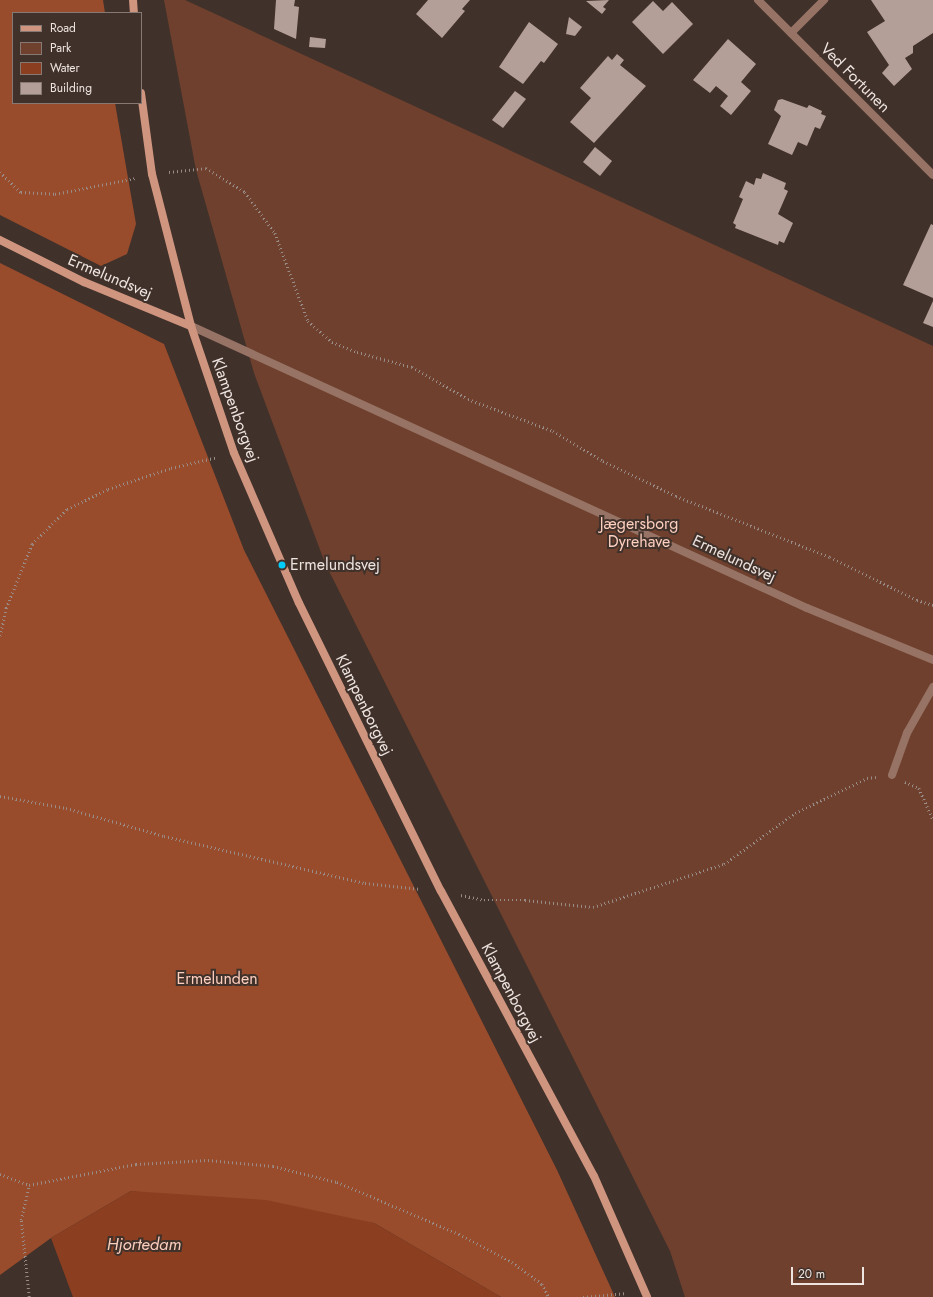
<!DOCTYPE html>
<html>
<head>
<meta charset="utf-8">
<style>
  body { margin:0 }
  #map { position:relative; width:933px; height:1297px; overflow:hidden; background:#41312b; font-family:Jost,sans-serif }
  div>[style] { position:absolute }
  .green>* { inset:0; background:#6f402d }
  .forest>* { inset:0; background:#984c2c }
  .water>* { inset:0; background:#8b3f20 }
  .building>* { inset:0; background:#b39f98 }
  .path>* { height:2.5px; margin-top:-1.25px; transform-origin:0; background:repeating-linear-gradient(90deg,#998c87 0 1px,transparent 0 4px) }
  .lane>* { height:8px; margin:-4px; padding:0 4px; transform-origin:4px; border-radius:4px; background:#977365 }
  .street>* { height:8px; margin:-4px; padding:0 4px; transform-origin:4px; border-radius:4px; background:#977365 }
  .secondary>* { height:8px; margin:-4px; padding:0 4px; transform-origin:4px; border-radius:4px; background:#cf957f }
  .dots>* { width:11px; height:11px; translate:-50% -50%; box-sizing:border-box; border:2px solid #41312b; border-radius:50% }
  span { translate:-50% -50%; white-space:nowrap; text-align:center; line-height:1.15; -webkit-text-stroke:4px #41312b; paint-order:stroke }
  .street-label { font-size:16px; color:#eee4e0 }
  .park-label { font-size:16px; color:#fdcfbe }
  .poi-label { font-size:16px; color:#eee4e0 }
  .left { translate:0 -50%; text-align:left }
  .water-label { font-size:17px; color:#fbcdbc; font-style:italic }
  .legend { position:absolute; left:12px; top:12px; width:130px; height:92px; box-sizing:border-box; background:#41312b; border:1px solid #867973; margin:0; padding:5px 7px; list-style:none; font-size:12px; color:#eee4e0 }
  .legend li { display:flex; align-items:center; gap:8px; height:20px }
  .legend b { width:20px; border:1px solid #867973 }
  .scale { position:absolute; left:791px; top:1267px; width:73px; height:18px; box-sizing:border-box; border:2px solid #eee4e0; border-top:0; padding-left:5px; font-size:12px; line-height:14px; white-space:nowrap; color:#eee4e0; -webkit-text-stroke:3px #41312b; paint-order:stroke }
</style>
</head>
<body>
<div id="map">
  <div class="green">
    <div style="clip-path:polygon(164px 0,185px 0,933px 346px,933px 1297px,685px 1297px,670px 1251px,325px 563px,254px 373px,196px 170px)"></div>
  </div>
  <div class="forest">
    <div style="clip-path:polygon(0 0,103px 0,105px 13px,13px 13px,13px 103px,115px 103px,136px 224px,127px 254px,101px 266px,0 215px)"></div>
    <div style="clip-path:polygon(0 263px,164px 344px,244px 550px,557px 1170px,615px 1297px,501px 1297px,374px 1223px,131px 1191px,51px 1238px,0 1275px)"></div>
  </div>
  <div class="water">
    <div style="clip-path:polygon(131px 1191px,266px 1200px,374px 1223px,501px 1297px,73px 1297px,51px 1238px)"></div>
  </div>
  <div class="building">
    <div style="clip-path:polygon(276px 0,295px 0,294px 6px,299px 7px,296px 39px,274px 29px)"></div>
    <div style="clip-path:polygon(428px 0,470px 0,462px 9px,465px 11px,442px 38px,416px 14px)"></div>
    <div style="clip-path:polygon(609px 0,603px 7px,606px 9px,602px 14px,586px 1px)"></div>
    <div style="clip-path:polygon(871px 0,933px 0,933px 33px,913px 46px,913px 53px,905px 58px,912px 69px,894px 86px,882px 73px,889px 65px,867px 32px,885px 21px)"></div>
    <div style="clip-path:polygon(653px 1px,663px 11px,672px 2px,693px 24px,663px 54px,632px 22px)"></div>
    <div style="clip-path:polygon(569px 17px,582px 27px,575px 36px,566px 34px)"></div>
    <div style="clip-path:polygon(529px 22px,558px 44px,544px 63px,541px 61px,523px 84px,499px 67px)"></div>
    <div style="clip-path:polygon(310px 37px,326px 39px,325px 48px,309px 47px)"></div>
    <div style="clip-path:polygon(728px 39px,756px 64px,741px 82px,751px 91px,731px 115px,720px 106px,728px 96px,716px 86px,710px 93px,693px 80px)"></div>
    <div style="clip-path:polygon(617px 54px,624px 60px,620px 65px,646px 86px,594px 143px,570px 122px,591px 98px,580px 88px,608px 56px,612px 60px)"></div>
    <div style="clip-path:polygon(515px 91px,526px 99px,503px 128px,492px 120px)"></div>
    <div style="clip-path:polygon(782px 99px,807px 108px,809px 105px,822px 111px,821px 114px,826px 116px,820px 129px,815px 127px,807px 146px,798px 142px,792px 155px,768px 144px,781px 116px,774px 110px,778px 100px)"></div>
    <div style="clip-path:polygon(595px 147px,612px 161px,600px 176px,583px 162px)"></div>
    <div style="clip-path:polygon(763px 173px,786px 183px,784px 189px,788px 191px,778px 214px,793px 223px,784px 243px,779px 241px,778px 245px,735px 228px,736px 225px,733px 223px,743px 199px,739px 197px,746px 181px,754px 185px,756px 178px,761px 179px)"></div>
    <div style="clip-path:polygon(931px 224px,933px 225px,933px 298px,903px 285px)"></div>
    <div style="clip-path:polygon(933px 301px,933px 327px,923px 323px)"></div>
  </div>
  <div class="path">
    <div style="left:0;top:172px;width:29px;rotate:44deg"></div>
    <div style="left:21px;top:192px;width:34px;rotate:3deg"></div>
    <div style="left:55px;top:194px;width:83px;rotate:-11.2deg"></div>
    <div style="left:169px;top:172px;width:37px;rotate:-6deg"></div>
    <div style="left:206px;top:168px;width:46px;rotate:31.6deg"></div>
    <div style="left:245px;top:192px;width:51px;rotate:53.8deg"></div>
    <div style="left:275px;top:233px;width:94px;rotate:69.4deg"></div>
    <div style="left:308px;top:321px;width:32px;rotate:41deg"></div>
    <div style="left:332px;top:342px;width:27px;rotate:22deg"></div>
    <div style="left:357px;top:352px;width:57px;rotate:15.3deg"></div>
    <div style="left:412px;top:367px;width:64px;rotate:29.7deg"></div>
    <div style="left:468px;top:399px;width:91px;rotate:20.6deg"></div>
    <div style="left:553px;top:431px;width:58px;rotate:31deg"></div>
    <div style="left:603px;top:461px;width:81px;rotate:25.6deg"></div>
    <div style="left:676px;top:496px;width:166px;rotate:21.6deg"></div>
    <div style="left:830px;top:557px;width:97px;rotate:26.3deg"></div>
    <div style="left:917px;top:600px;width:17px;rotate:17deg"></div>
    <div style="left:0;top:636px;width:29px;rotate:-78deg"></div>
    <div style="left:6px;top:608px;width:69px;rotate:-67.9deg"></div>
    <div style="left:32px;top:544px;width:49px;rotate:-45deg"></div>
    <div style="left:67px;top:509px;width:46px;rotate:-26deg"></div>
    <div style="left:108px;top:489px;width:66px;rotate:-18.4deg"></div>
    <div style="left:171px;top:468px;width:48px;rotate:-13.2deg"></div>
    <div style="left:905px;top:782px;width:15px;rotate:23deg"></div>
    <div style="left:919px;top:788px;width:35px;rotate:66deg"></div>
    <div style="left:0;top:796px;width:67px;rotate:10.3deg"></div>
    <div style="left:66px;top:808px;width:102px;rotate:15.9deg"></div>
    <div style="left:164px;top:836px;width:206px;rotate:13.2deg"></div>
    <div style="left:365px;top:883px;width:56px;rotate:6.1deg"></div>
    <div style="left:461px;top:895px;width:24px;rotate:12deg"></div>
    <div style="left:484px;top:900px;width:41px"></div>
    <div style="left:525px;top:900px;width:68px;rotate:5.9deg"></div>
    <div style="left:593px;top:907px;width:138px;rotate:-18.2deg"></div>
    <div style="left:724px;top:864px;width:87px;rotate:-35.7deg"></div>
    <div style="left:795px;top:813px;width:80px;rotate:-25.9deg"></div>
    <div style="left:867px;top:778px;width:9px;rotate:-6deg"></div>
    <div style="left:0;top:1174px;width:31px;rotate:21deg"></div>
    <div style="left:29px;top:1185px;width:109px;rotate:-11.1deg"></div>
    <div style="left:136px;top:1164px;width:72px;rotate:-3.2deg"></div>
    <div style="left:208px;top:1160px;width:65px;rotate:5.3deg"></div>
    <div style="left:273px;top:1166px;width:66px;rotate:14deg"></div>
    <div style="left:337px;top:1182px;width:133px;rotate:23.1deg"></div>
    <div style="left:459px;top:1234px;width:60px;rotate:27.8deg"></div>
    <div style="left:512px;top:1262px;width:37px;rotate:36deg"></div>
    <div style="left:542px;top:1284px;width:15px;rotate:62deg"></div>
    <div style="left:29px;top:1297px;width:77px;rotate:-95.9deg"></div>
    <div style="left:21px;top:1220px;width:36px;rotate:-77deg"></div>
    <div style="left:583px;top:1297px;width:44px;rotate:-5.2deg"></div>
  </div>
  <div class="lane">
    <div style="left:892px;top:775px;width:45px;rotate:-70.3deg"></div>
    <div style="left:907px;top:733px;width:53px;rotate:-60.5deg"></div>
  </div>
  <div class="street">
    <div style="left:758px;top:0;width:247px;rotate:45deg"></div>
    <div style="left:791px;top:33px;width:47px;rotate:-45deg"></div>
    <div style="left:191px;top:326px;width:677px;rotate:24.6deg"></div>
    <div style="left:807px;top:608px;width:136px;rotate:22.4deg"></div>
  </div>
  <div class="secondary">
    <div style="left:133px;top:0;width:13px;rotate:86deg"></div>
    <div style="left:141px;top:93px;width:82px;rotate:82.3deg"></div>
    <div style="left:152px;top:174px;width:157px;rotate:75.6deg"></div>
    <div style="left:191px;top:326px;width:134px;rotate:71.3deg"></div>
    <div style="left:234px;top:453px;width:163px;rotate:66.6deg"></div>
    <div style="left:299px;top:603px;width:321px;rotate:63.8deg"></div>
    <div style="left:441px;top:891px;width:323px;rotate:61.8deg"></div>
    <div style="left:594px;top:1176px;width:132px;rotate:66.3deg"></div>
    <div style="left:0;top:240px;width:94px;rotate:26.6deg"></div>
    <div style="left:84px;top:282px;width:116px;rotate:22.4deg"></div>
  </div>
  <div class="dots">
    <div style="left:282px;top:565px;background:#00cbf9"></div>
  </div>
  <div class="street-label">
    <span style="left:855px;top:78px;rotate:45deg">Ved Fortunen</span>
    <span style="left:110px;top:277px;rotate:23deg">Ermelundsvej</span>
    <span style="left:235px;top:410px;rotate:70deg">Klampenborgvej</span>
    <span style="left:734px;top:559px;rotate:25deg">Ermelundsvej</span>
    <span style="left:364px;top:705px;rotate:64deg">Klampenborgvej</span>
    <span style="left:511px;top:993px;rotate:62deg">Klampenborgvej</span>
  </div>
  <div class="park-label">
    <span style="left:639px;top:533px">Jægersborg<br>Dyrehave</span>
    <span style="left:217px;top:979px">Ermelunden</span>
  </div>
  <div class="poi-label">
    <span class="left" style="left:290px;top:565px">Ermelundsvej</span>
  </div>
  <div class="water-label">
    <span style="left:144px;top:1245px">Hjortedam</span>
  </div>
  <ul class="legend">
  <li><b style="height:5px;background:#cf957f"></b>Road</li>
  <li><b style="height:11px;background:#6f402d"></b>Park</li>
  <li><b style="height:11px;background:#8b3f20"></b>Water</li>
  <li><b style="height:11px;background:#b39f98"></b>Building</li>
  </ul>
  <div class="scale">20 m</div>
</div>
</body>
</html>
